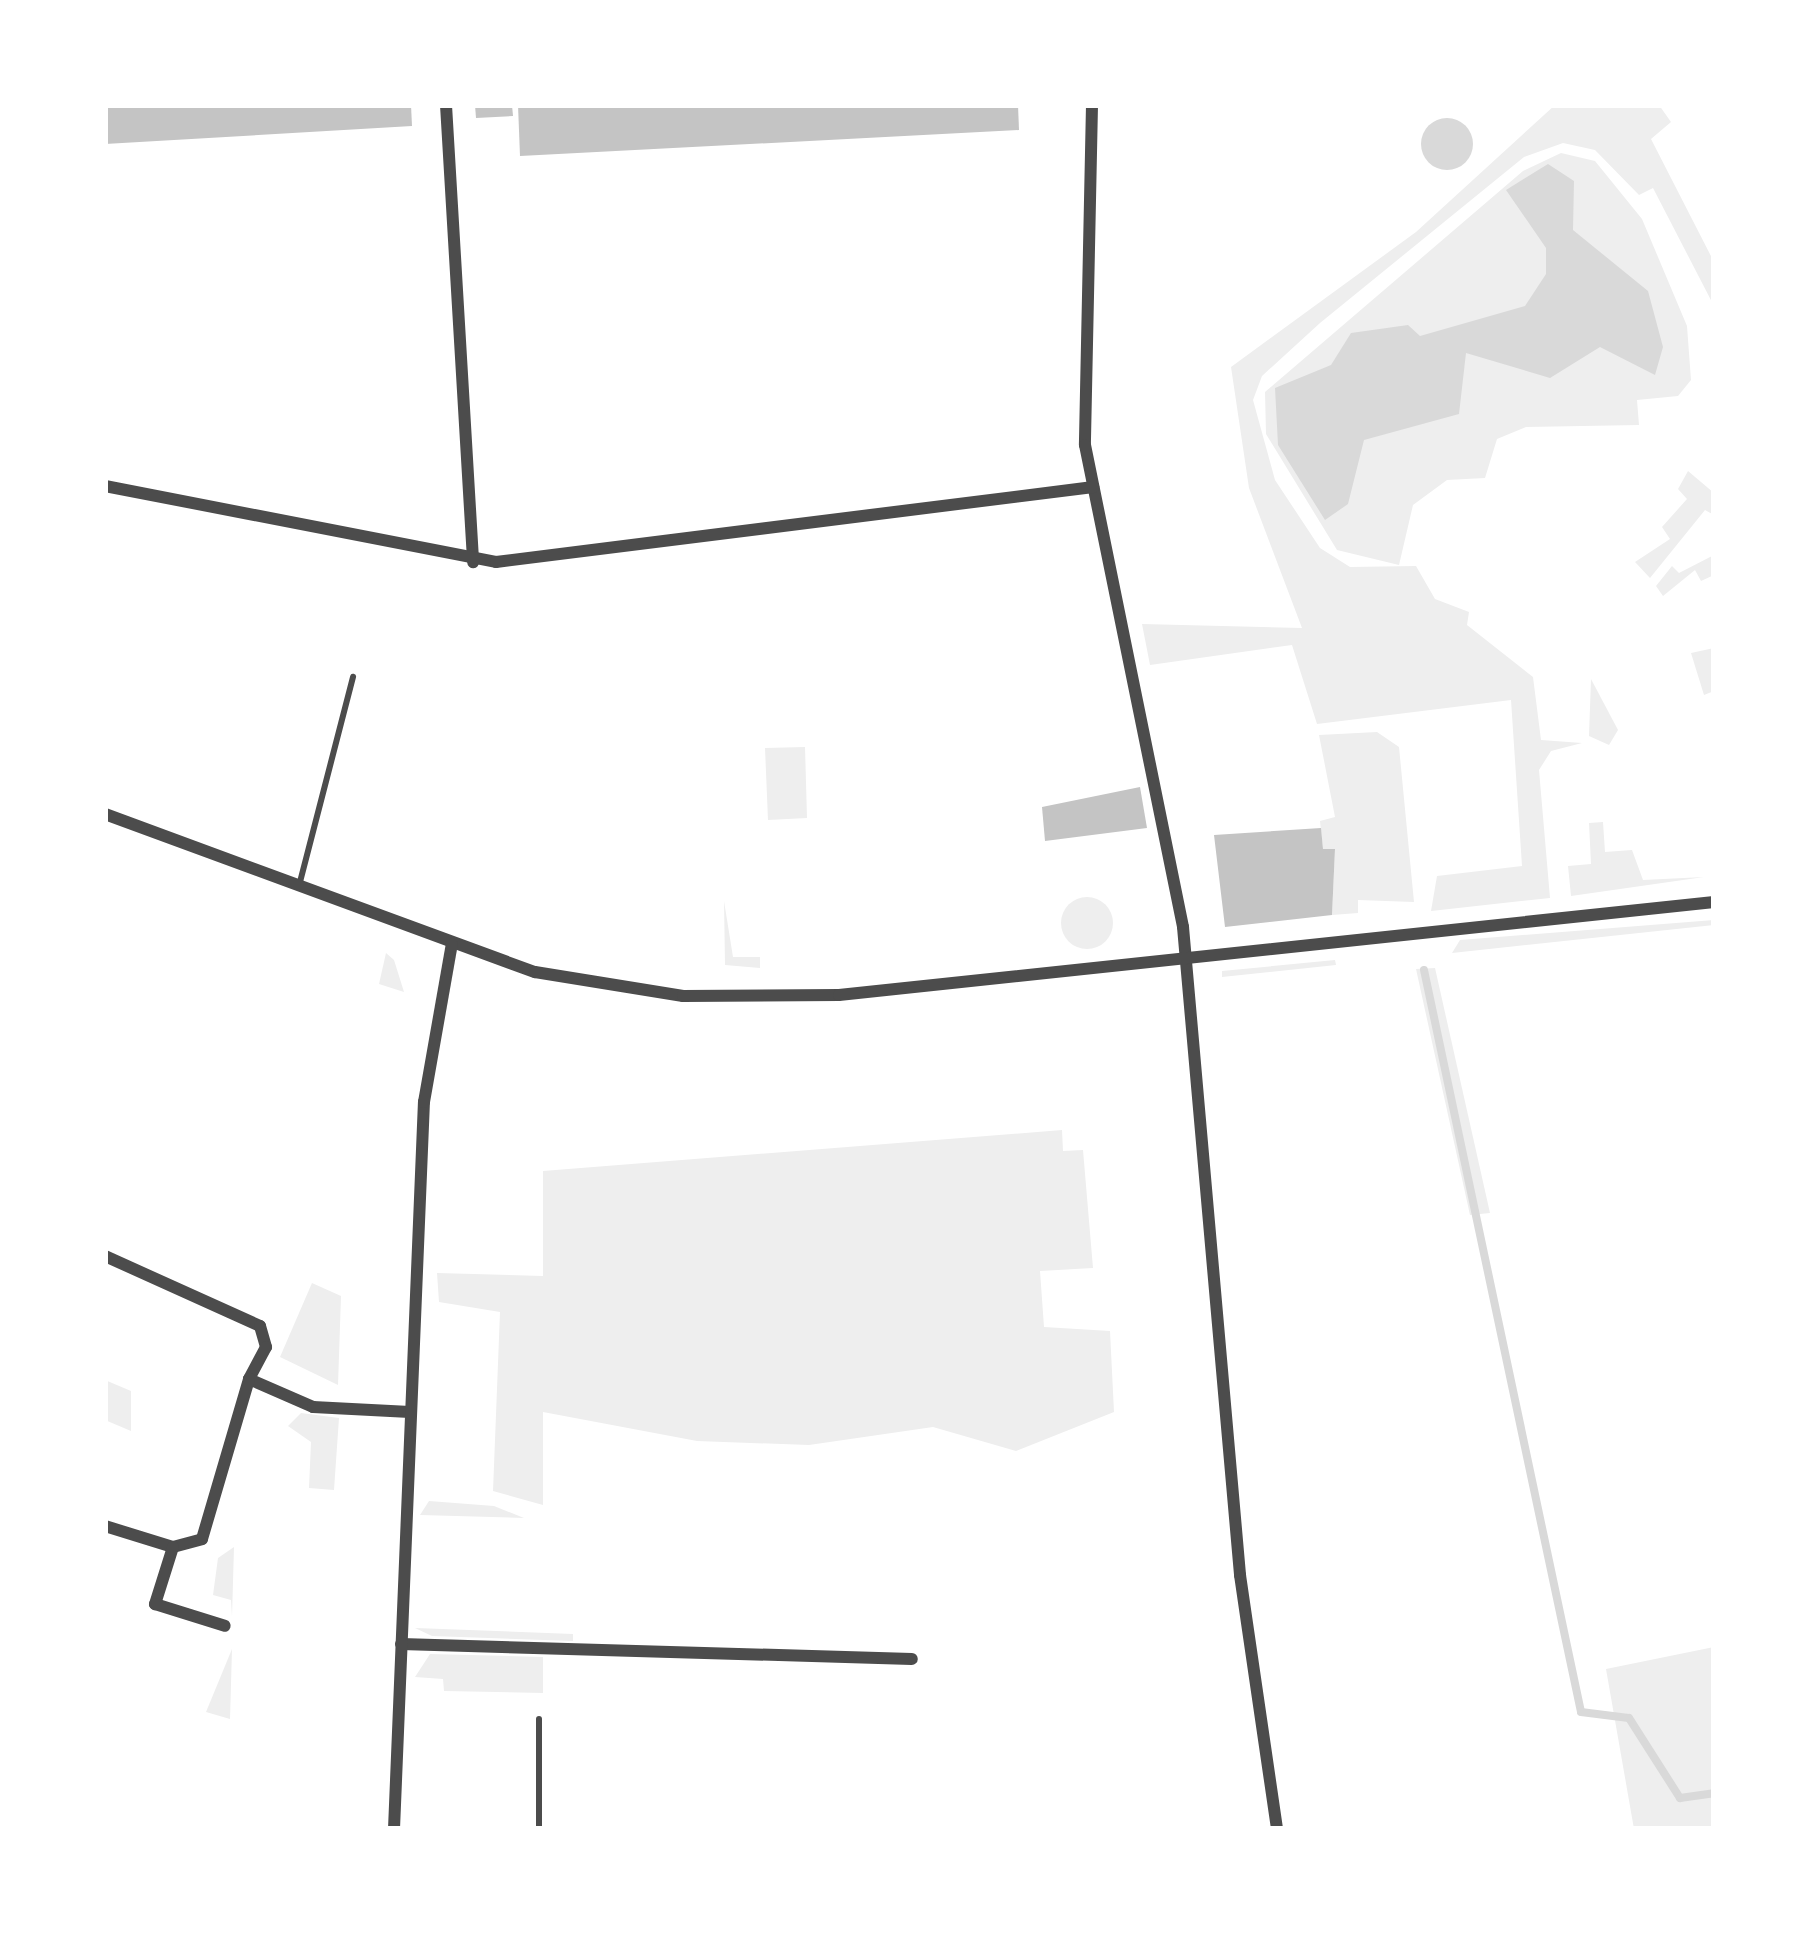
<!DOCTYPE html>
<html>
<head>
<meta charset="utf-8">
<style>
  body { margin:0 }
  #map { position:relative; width:1819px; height:1934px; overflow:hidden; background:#fff; font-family:Helvetica,sans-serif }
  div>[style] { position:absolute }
  .green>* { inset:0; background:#eee }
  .round { border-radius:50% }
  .water>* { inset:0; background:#d9d9d9 }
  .stream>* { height:8px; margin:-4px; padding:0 4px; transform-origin:4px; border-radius:4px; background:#d9d9d9 }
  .building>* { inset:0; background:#c4c4c4 }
  .service>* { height:6px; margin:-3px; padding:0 3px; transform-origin:3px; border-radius:3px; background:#4c4c4c }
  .minor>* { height:12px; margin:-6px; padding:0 6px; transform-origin:6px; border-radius:6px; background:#4c4c4c }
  span { translate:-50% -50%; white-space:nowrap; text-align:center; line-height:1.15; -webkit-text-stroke:10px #fff; paint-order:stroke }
  .frame { position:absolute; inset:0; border:108px solid #fff; pointer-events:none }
</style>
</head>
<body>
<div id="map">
  <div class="green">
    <div style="clip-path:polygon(1555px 105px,1659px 105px,1671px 122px,1651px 139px,1714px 262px,1714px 306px,1653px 188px,1639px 195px,1595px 150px,1563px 143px,1524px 157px,1320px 323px,1262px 376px,1253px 400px,1275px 480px,1320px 548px,1350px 567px,1416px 566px,1435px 599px,1469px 612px,1467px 625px,1533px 677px,1541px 740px,1582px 743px,1551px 751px,1539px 770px,1550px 898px,1431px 911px,1437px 876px,1522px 866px,1511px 700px,1317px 724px,1292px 645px,1150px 665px,1142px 624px,1302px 628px,1249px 488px,1231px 367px,1416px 232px)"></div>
    <div style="clip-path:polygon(1561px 153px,1595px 161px,1642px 219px,1687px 326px,1691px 380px,1678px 396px,1637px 400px,1639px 425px,1526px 427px,1497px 439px,1485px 478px,1447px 480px,1413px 505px,1399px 565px,1337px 550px,1266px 434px,1265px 392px,1523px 171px)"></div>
    <div style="clip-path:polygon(1688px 471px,1714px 493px,1714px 515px,1705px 510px,1650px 578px,1635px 562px,1670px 539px,1662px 527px,1687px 499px,1678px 489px)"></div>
    <div style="clip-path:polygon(1714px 555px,1714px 575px,1701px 581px,1695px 570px,1663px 596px,1656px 586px,1672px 566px,1679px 573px)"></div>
    <div style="clip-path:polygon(1714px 648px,1714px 691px,1704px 695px,1691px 653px)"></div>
    <div style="clip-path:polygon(1591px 679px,1618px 730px,1609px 745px,1589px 736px)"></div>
    <div style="clip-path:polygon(1377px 732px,1399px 747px,1414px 902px,1358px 900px,1358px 913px,1332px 915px,1335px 849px,1323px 849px,1320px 821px,1335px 817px,1319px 735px)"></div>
    <div style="clip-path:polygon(805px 747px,807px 818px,768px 820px,765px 748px)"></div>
    <div style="clip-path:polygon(1603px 822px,1605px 852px,1632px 850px,1643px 880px,1704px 877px,1571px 896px,1568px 866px,1591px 864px,1589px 823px)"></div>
    <div class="round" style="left:1061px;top:897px;width:52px;height:52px"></div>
    <div style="clip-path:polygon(724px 901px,733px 957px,760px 957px,760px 968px,725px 965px)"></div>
    <div style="clip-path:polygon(1714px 920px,1714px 925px,1452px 953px,1460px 940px)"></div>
    <div style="clip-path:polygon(386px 953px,394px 960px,404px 992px,379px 984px)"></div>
    <div style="clip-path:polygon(1335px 960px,1336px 965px,1222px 977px,1222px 971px)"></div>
    <div style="clip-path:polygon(1435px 968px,1490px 1213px,1470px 1215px,1416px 969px)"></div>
    <div style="clip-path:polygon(1062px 1130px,1063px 1151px,1083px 1150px,1093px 1268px,1040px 1271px,1044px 1327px,1110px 1331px,1114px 1412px,1016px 1451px,933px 1427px,809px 1445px,697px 1441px,543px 1412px,543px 1505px,493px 1491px,500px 1312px,439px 1302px,437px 1273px,543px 1276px,543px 1171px)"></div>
    <div style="clip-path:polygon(312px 1283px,341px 1296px,338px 1385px,280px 1357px)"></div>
    <div style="clip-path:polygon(105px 1380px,131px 1391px,131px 1431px,105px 1420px)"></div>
    <div style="clip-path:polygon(301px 1413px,339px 1418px,334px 1490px,309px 1488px,311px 1442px,288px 1426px)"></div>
    <div style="clip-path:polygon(429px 1501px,494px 1506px,524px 1518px,420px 1515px)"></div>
    <div style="clip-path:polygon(234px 1547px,232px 1617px,231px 1600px,213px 1595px,218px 1558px)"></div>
    <div style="clip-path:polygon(415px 1628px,573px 1634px,573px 1641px,432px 1636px)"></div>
    <div style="clip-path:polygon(1714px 1647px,1714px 1829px,1634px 1829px,1606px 1669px)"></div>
    <div style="clip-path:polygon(232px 1649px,230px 1719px,206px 1712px)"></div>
    <div style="clip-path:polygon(430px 1654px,543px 1657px,543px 1693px,444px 1691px,443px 1679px,415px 1677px)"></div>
  </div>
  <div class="water">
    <div class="round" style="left:1421px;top:118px;width:52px;height:52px"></div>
    <div style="clip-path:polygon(1548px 164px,1574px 181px,1573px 230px,1648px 291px,1663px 347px,1655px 375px,1600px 347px,1550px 378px,1466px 353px,1459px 414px,1364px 440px,1348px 504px,1325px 520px,1278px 445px,1275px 388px,1331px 365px,1351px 333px,1408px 325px,1420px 336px,1525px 306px,1546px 274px,1546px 248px,1506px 190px)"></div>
  </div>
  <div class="stream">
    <div style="left:1424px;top:970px;width:758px;rotate:78.05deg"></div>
    <div style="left:1581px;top:1712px;width:48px;rotate:7.1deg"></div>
    <div style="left:1629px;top:1718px;width:95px;rotate:57.5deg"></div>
    <div style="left:1680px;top:1798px;width:34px;rotate:-8deg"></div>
  </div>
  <div class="building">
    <div style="clip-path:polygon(105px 105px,411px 105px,412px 126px,105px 144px)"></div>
    <div style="clip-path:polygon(475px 105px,512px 105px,513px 116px,476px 118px)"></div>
    <div style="clip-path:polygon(518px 105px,1018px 105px,1019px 130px,520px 156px)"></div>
    <div style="clip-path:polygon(1140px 787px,1147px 828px,1045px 841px,1042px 807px)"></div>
    <div style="clip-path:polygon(1321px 828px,1323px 849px,1335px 849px,1332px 915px,1225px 927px,1214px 835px)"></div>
  </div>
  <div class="service">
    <div style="left:300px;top:882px;width:212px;rotate:-75.5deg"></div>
    <div style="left:539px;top:1719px;width:110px;rotate:90deg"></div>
  </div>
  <div class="minor">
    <div style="left:446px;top:105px;width:458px;rotate:86.6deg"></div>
    <div style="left:1092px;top:105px;width:340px;rotate:91.2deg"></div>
    <div style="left:1085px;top:445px;width:492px;rotate:78.5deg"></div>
    <div style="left:1183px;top:927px;width:651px;rotate:84.97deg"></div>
    <div style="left:1240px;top:1575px;width:257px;rotate:81.7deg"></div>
    <div style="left:105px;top:486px;width:398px;rotate:11deg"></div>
    <div style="left:496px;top:562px;width:602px;rotate:-7.16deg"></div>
    <div style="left:105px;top:814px;width:458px;rotate:20.2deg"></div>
    <div style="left:535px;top:972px;width:150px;rotate:9.2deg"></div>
    <div style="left:683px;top:996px;width:156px;rotate:-0.4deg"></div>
    <div style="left:839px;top:995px;width:880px;rotate:-6.07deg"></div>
    <div style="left:105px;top:1256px;width:170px;rotate:24.3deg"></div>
    <div style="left:260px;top:1326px;width:22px;rotate:74deg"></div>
    <div style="left:266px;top:1347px;width:36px;rotate:118deg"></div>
    <div style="left:249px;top:1379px;width:70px;rotate:23.6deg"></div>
    <div style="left:313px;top:1407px;width:97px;rotate:3deg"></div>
    <div style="left:105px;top:1526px;width:71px;rotate:17.2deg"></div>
    <div style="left:173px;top:1547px;width:30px;rotate:-15deg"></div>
    <div style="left:202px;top:1539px;width:167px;rotate:-73.6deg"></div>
    <div style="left:173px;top:1547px;width:60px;rotate:107.5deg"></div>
    <div style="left:155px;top:1604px;width:73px;rotate:17.4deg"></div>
    <div style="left:401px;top:1644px;width:511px;rotate:1.68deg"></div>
    <div style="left:394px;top:1829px;width:728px;rotate:-87.64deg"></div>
    <div style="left:424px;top:1102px;width:160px;rotate:-80deg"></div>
  </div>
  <div class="frame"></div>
</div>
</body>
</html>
